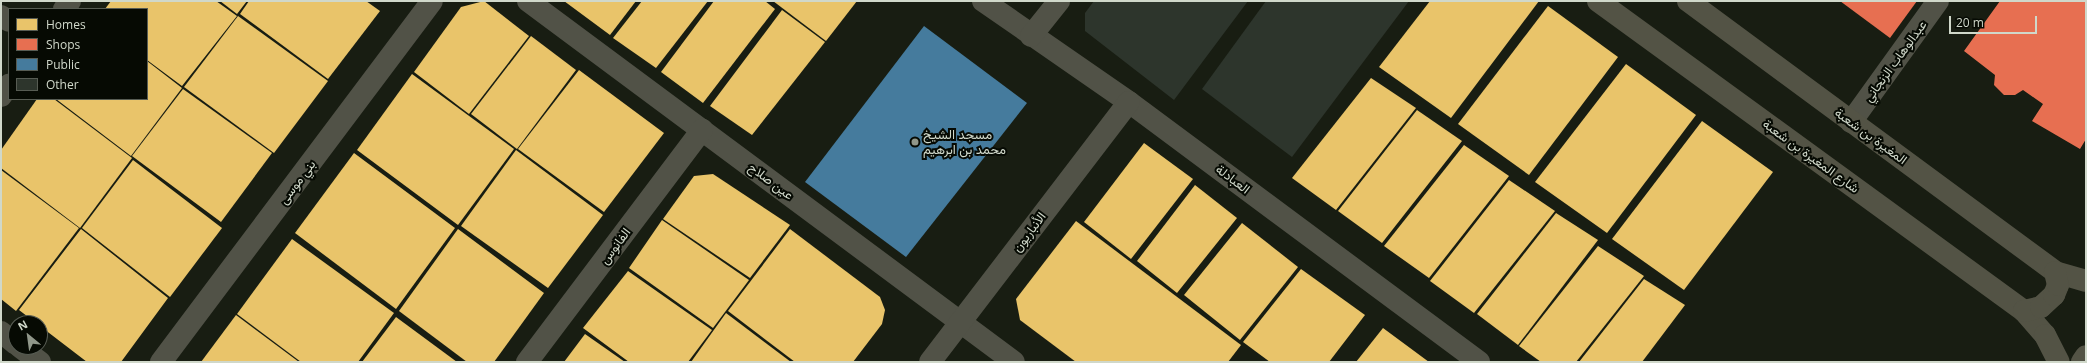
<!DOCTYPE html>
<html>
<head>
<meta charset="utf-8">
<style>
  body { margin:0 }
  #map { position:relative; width:2087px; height:363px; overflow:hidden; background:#181d12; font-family:"Open Sans",Vazirmatn,sans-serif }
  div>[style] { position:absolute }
  .homes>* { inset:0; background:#e9c46a }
  .shops>* { inset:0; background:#e76f51 }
  .public>* { inset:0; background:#457b9d }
  .building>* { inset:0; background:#2d352c }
  .street>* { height:22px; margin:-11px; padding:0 11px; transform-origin:11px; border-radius:11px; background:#515247 }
  .secondary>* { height:22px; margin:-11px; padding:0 11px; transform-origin:11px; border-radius:11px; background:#535345 }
  .dots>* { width:11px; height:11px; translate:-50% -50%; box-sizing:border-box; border:2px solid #060a03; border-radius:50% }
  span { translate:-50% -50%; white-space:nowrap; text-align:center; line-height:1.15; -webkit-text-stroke:4px #060a03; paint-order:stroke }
  .street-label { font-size:13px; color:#d0d8ca }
  .poi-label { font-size:13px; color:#d0d8ca }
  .left { translate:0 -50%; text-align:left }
  .frame { position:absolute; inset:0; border:2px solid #d0d8ca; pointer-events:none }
  .legend { position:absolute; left:8px; top:8px; width:140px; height:92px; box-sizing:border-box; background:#060a03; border:1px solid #575c53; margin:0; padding:5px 7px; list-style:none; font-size:12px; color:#d0d8ca }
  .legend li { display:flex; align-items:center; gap:8px; height:20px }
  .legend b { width:20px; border:1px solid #575c53 }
  .north { position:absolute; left:8px; top:315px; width:40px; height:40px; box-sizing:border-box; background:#060a03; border:1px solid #575c53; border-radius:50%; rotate:331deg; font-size:11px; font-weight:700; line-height:16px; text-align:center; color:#d0d8ca }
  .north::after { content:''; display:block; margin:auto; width:14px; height:18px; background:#90978a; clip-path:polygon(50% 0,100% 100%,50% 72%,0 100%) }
  .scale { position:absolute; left:1949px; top:16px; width:88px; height:18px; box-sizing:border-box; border:2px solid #d0d8ca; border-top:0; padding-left:5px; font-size:12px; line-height:14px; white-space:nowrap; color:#d0d8ca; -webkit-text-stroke:3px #060a03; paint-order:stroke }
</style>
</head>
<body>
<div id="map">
  <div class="homes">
    <div style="clip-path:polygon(111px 1px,216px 1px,237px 16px,182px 86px,147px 60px,147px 9px,105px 9px)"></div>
    <div style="clip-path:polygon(220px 1px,247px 1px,237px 14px)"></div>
    <div style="clip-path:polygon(249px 1px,366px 1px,380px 11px,328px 79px,240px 14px)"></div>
    <div style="clip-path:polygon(484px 1px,529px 36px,469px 114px,414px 72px,461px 7px)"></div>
    <div style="clip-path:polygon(564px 1px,636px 1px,610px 35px)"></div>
    <div style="clip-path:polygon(642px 1px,708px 1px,656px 68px,613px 38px)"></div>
    <div style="clip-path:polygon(714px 1px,765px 1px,775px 9px,703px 103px,661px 72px)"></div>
    <div style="clip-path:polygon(773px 1px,857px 1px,826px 41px)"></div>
    <div style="clip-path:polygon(1430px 1px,1539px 1px,1451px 118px,1379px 67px)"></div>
    <div style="clip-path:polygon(1548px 6px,1618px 57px,1529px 175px,1458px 124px)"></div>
    <div style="clip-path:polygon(782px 10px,825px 42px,752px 135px,710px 106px)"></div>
    <div style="clip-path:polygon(238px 16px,328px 81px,274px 153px,184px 87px)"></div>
    <div style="clip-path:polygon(531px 36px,576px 70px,517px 149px,471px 114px)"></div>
    <div style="clip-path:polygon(147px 61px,182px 88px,131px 156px,56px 99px,147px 99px)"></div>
    <div style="clip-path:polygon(1626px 64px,1696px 115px,1607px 233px,1535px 182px)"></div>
    <div style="clip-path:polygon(579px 70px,664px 133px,604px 212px,518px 149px)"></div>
    <div style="clip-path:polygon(412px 74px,514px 149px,458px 225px,357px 150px)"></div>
    <div style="clip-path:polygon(1371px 78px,1416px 108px,1336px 210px,1292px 178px)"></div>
    <div style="clip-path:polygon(183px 89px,272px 153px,221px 222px,132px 156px)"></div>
    <div style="clip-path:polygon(37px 99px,54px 99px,132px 158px,80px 228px,1px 168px,1px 150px)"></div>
    <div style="clip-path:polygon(1417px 110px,1462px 141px,1382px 243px,1338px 211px)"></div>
    <div style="clip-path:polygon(1702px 121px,1773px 172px,1684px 290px,1612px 239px)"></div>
    <div style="clip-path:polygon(1144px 143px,1193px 179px,1131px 259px,1084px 222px)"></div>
    <div style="clip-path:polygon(1464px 145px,1509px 176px,1429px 278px,1384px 246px)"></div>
    <div style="clip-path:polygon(516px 150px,603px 215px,548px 288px,461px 226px)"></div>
    <div style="clip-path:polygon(354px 153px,455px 228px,396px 309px,295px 233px)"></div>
    <div style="clip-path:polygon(133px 160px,222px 228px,170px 297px,82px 228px)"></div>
    <div style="clip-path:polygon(1px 170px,79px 228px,16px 311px,1px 299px)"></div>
    <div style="clip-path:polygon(713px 174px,790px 225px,750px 278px,663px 219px,694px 176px)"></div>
    <div style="clip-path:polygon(1509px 180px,1555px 211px,1474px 313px,1430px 281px)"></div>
    <div style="clip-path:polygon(1195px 185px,1237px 218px,1177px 293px,1137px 261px)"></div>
    <div style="clip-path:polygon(1556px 213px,1598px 240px,1518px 345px,1477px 314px)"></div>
    <div style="clip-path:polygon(662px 220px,749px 280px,713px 328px,629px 268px)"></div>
    <div style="clip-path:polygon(1076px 221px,1241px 345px,1228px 362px,1076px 362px,1020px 320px,1016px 299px)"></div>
    <div style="clip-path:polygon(1242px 223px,1298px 267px,1240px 340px,1184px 295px)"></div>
    <div style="clip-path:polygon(81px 229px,168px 298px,121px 362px,87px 362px,40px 326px,40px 323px,36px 323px,19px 310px)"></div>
    <div style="clip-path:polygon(458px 229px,544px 293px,494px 362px,467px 362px,399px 311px)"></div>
    <div style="clip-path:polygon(790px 229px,880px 297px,885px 310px,882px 324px,853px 362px,795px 362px,728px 311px)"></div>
    <div style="clip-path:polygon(292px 239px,394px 313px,358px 362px,301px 362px,237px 314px)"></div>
    <div style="clip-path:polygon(1598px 246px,1644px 276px,1576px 362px,1541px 362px,1519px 346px)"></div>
    <div style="clip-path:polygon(1301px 269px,1365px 315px,1329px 362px,1270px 362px,1243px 342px)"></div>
    <div style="clip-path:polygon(628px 271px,712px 330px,688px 362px,629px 362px,583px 328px)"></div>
    <div style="clip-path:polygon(1644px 279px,1685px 305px,1642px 362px,1579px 362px)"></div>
    <div style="clip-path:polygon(726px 313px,791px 362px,691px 362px)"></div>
    <div style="clip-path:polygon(236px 315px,299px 362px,201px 362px)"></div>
    <div style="clip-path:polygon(396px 317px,457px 362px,362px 362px)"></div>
    <div style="clip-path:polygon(1383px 328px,1429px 362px,1356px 362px)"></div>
    <div style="clip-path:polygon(585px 334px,625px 362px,564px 362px)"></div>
  </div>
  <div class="shops">
    <div style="clip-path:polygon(1840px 1px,1917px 1px,1890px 38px)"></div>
    <div style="clip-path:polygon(2000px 1px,2086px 1px,2086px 139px,2080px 149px,2032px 121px,2043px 104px,2023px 90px,2015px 95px,2004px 95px,1994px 85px,1995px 75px,1964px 51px)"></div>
  </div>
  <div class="public">
    <div style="clip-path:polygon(924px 26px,1027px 103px,906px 257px,805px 182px)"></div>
  </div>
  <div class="building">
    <div style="clip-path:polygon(1094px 1px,1248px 1px,1174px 100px,1085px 31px,1085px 13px)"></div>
    <div style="clip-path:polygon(1266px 1px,1409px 1px,1292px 157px,1202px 89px)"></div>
  </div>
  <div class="street">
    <div style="left:528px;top:1px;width:605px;rotate:36.6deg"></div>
    <div style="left:983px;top:1px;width:178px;rotate:34.7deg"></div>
    <div style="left:1129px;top:102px;width:436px;rotate:36.6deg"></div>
    <div style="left:64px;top:9px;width:10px;rotate:-53deg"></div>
    <div style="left:1px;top:16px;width:9px;rotate:32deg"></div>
    <div style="left:1031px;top:36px;width:45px;rotate:-51.3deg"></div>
    <div style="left:1px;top:96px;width:14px;rotate:-54deg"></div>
    <div style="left:1851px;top:122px;width:149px;rotate:-54.3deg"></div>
    <div style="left:1px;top:332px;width:19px;rotate:39deg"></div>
    <div style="left:20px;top:347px;width:25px;rotate:37deg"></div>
    <div style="left:161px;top:362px;width:451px;rotate:-53.1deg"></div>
    <div style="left:527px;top:362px;width:291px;rotate:-53deg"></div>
    <div style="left:930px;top:362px;width:327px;rotate:-52.6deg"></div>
  </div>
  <div class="secondary">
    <div style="left:1598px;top:1px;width:527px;rotate:36.04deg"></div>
    <div style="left:2024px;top:311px;width:32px;rotate:49deg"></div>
    <div style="left:2045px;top:335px;width:30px;rotate:63deg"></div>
    <div style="left:1688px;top:1px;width:456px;rotate:36.4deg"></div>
    <div style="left:2055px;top:272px;width:32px;rotate:16deg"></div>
    <div style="left:2024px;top:311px;width:17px;rotate:-13deg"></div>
    <div style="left:2041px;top:307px;width:18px;rotate:-43deg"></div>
    <div style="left:2054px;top:295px;width:11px;rotate:-68deg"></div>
    <div style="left:2058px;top:285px;width:13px;rotate:-103deg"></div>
    <div style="left:2082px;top:362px;width:7px;rotate:-56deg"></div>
  </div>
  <div class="dots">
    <div style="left:915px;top:142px;background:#90978a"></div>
  </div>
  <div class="street-label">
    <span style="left:1895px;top:61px;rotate:-54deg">عبدالوهاب الزنجاني</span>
    <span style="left:1871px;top:136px;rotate:36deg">المغيرة بن شعبة</span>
    <span style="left:1811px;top:156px;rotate:36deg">شارع المغيرة بن شعبة</span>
    <span style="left:1233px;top:179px;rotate:37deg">العبادلة</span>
    <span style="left:771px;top:181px;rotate:37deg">عين صلاح</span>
    <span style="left:297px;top:182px;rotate:-53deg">بني موسى</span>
    <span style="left:1029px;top:232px;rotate:-53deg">الأنباريون</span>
    <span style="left:615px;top:246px;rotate:-53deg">الفانوس</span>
  </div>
  <div class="poi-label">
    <span class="left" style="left:923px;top:142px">مسجد الشيخ<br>محمد بن ابرهيم</span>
  </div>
  <div class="frame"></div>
  <ul class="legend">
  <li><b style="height:11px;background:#e9c46a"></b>Homes</li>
  <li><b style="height:11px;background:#e76f51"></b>Shops</li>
  <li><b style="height:11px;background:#457b9d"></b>Public</li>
  <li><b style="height:11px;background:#2d352c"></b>Other</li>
  </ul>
  <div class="north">N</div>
  <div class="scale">20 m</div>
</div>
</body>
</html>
